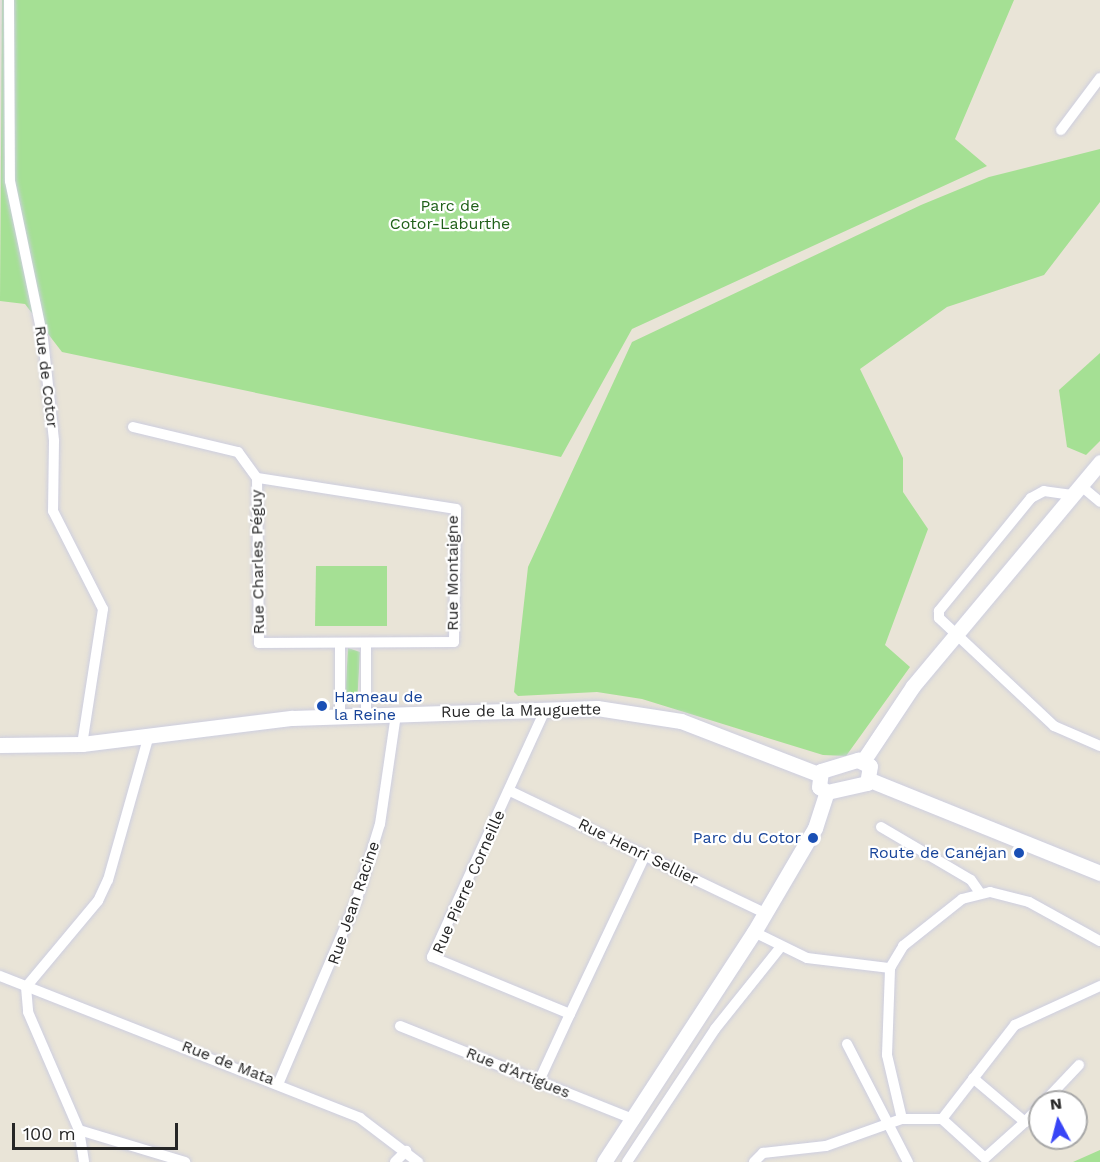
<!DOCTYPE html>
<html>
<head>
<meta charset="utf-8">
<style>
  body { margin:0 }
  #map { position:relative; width:1100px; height:1162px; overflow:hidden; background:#e9e4d7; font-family:"Work Sans",sans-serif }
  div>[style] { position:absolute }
  .green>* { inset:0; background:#a5e094 }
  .roads { filter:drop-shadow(0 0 2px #cdcee0) drop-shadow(0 0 2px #cdcee0) }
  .street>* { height:10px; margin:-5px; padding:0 5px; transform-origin:5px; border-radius:5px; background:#fff }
  .secondary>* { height:15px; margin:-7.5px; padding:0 7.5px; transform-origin:7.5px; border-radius:7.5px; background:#fff }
  .dots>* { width:16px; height:16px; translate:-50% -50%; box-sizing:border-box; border:3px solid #fff; border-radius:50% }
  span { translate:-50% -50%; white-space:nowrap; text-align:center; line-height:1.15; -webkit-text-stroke:4.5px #fff; paint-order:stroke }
  .park-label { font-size:16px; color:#20601a }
  .street-label { font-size:16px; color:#262626 }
  .transit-label { font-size:16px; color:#164399 }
  .left { translate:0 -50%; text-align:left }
  .right { translate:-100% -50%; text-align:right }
  .north { position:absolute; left:1028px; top:1090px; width:60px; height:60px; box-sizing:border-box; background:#fff; border:2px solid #a8a8a8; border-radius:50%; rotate:353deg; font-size:16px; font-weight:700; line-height:24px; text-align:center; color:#262626 }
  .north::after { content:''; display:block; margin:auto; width:21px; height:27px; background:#3845f6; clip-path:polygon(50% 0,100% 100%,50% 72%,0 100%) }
  .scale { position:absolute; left:12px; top:1123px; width:166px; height:27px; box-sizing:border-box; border:3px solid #262626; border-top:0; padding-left:8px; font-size:18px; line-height:21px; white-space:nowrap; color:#262626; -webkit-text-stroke:4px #fff; paint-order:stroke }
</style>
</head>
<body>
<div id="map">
  <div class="green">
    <div style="clip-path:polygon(2px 0,1014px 0,955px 139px,987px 166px,632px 329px,561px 457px,62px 352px,25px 304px,0 301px)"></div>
    <div style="clip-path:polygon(1100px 149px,1100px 202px,1044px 275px,947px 307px,860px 369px,903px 458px,903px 492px,928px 529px,885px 645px,910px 667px,846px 756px,823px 755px,642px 699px,597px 692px,518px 696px,514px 692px,528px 567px,632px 342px,921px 205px,989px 177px)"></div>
    <div style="clip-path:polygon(1100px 353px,1100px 441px,1086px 455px,1067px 447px,1059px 390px)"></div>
    <div style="clip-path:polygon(316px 566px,387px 566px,387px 626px,315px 626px)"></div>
    <div style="clip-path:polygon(348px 648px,360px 652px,357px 704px,345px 703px)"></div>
    <div style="clip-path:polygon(1100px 1150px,1100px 1162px,1073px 1162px)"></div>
  </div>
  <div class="roads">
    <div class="street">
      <div style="left:9px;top:0;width:181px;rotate:89.7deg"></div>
      <div style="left:10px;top:181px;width:161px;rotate:78.2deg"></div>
      <div style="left:43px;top:339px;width:103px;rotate:83.8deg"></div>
      <div style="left:54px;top:441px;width:70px;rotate:90.8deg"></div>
      <div style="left:53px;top:511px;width:110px;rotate:63deg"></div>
      <div style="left:103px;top:609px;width:137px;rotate:98.8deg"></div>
      <div style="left:1061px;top:130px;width:65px;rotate:-53.1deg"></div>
      <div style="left:133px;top:427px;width:108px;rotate:13.4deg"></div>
      <div style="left:238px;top:452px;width:32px;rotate:54deg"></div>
      <div style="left:257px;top:478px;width:165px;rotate:89.3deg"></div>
      <div style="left:259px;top:643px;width:195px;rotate:-0.3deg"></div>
      <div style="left:454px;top:642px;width:133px;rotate:-89.1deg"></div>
      <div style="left:456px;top:509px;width:201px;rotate:-171.1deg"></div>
      <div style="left:1080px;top:485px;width:26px;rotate:40deg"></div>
      <div style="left:1072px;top:495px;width:28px;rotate:-172deg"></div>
      <div style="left:1044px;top:491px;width:15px;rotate:152deg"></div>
      <div style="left:1031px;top:498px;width:146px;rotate:129.2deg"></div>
      <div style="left:939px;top:611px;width:7px;rotate:90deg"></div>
      <div style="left:939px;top:618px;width:158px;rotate:43.2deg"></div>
      <div style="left:1054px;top:726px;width:50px;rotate:23.5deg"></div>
      <div style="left:546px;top:708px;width:274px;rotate:114.6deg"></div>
      <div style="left:432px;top:957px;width:149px;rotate:22.4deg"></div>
      <div style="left:570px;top:1014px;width:176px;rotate:-64.7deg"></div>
      <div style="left:366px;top:715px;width:72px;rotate:-90deg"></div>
      <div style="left:340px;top:716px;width:73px;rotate:-90deg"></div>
      <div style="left:510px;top:791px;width:283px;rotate:25.6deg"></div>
      <div style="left:881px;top:827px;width:104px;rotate:30.5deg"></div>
      <div style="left:971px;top:880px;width:16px;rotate:55deg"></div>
      <div style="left:754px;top:932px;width:59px;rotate:26.1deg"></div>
      <div style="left:807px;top:958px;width:84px;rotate:6.9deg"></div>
      <div style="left:0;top:976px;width:387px;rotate:21.5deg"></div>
      <div style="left:360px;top:1118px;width:73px;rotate:37.2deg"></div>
      <div style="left:26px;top:987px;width:112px;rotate:-50.1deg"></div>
      <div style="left:98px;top:901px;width:23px;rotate:-65deg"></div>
      <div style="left:108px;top:880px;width:151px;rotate:-74.2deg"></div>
      <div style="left:26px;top:987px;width:25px;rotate:85deg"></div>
      <div style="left:28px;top:1012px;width:129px;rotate:66.6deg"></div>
      <div style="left:79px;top:1130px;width:32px;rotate:81deg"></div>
      <div style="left:400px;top:1026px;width:253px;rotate:21.8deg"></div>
      <div style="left:847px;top:1044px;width:133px;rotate:62.7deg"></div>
      <div style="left:539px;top:1081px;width:74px;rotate:-65.2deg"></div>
      <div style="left:279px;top:1082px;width:199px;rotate:-66.9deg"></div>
      <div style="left:357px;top:899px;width:78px;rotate:-73deg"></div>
      <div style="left:380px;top:824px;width:111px;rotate:-81.7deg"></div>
      <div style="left:1044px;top:1102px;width:51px;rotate:-46.6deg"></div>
      <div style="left:902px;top:1119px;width:66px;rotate:-103.2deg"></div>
      <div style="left:887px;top:1055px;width:87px;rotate:-88deg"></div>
      <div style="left:890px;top:968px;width:26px;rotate:-59deg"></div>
      <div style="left:903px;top:946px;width:75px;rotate:-38.5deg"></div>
      <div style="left:962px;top:899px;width:29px;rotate:-14deg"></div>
      <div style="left:990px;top:892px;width:40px;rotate:14.4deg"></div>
      <div style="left:1029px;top:902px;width:81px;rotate:28.8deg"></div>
      <div style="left:942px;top:1119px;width:58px;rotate:42.2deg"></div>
      <div style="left:985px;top:1158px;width:54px;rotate:-42deg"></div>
      <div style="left:1025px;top:1122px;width:68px;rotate:-139.8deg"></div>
      <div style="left:1025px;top:1122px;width:22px;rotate:-47deg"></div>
      <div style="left:79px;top:1130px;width:111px;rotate:16.8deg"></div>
      <div style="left:395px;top:1162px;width:16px;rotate:-45deg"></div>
      <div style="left:627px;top:1162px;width:159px;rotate:-56.5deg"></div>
      <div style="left:715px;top:1029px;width:102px;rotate:-51.3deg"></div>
      <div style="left:754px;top:1162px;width:13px;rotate:-45deg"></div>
      <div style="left:763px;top:1153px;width:63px;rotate:-6.3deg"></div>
      <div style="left:826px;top:1146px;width:81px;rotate:-19.6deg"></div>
      <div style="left:902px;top:1119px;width:40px"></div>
      <div style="left:942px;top:1119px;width:119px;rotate:-52.2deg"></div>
      <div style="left:1015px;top:1025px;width:94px;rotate:-24.6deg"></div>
    </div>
    <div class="secondary">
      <div style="left:0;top:745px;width:82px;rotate:-0.7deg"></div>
      <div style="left:82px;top:744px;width:212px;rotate:-7.1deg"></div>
      <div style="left:292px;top:718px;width:305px;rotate:-1.9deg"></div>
      <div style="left:597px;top:708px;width:85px;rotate:8.8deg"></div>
      <div style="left:681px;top:721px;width:147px;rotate:21.1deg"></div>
      <div style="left:858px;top:760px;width:13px;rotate:27deg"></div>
      <div style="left:870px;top:766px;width:17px;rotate:100deg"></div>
      <div style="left:867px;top:783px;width:41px;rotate:167.3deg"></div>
      <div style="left:827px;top:792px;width:9px;rotate:-148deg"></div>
      <div style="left:819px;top:787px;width:16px;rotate:-83deg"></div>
      <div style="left:821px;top:771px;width:39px;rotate:-17deg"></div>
      <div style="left:863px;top:761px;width:90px;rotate:-56.3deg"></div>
      <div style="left:913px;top:686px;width:292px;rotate:-50.1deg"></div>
      <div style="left:870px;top:780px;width:248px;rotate:22deg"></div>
      <div style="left:604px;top:1162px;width:275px;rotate:-56.9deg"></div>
      <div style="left:754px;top:932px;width:121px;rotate:-59.6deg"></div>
      <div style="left:815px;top:828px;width:38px;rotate:-72deg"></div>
    </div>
  </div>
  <div class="dots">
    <div style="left:322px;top:706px;background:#1a4fb4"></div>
    <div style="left:813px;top:838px;background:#1a4fb4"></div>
    <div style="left:1019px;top:853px;background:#1a4fb4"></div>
  </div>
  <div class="park-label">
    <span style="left:450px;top:215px">Parc de<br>Cotor-Laburthe</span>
  </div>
  <div class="street-label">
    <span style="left:46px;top:377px;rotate:83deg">Rue de Cotor</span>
    <span style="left:258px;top:562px;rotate:-91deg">Rue Charles Péguy</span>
    <span style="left:453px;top:573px;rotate:-90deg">Rue Montaigne</span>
    <span style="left:521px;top:711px;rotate:-1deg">Rue de la Mauguette</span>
    <span style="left:638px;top:852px;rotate:26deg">Rue Henri Sellier</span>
    <span style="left:469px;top:882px;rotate:-66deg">Rue Pierre Corneille</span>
    <span style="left:354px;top:903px;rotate:-71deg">Rue Jean Racine</span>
    <span style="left:228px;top:1063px;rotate:21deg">Rue de Mata</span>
    <span style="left:518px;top:1073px;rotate:22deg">Rue d'Artigues</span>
  </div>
  <div class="transit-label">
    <span class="left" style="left:334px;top:706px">Hameau de<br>la Reine</span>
    <span class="right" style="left:801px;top:838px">Parc du Cotor</span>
    <span class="right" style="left:1007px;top:853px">Route de Canéjan</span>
  </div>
  <div class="north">N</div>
  <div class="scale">100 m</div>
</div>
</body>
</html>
